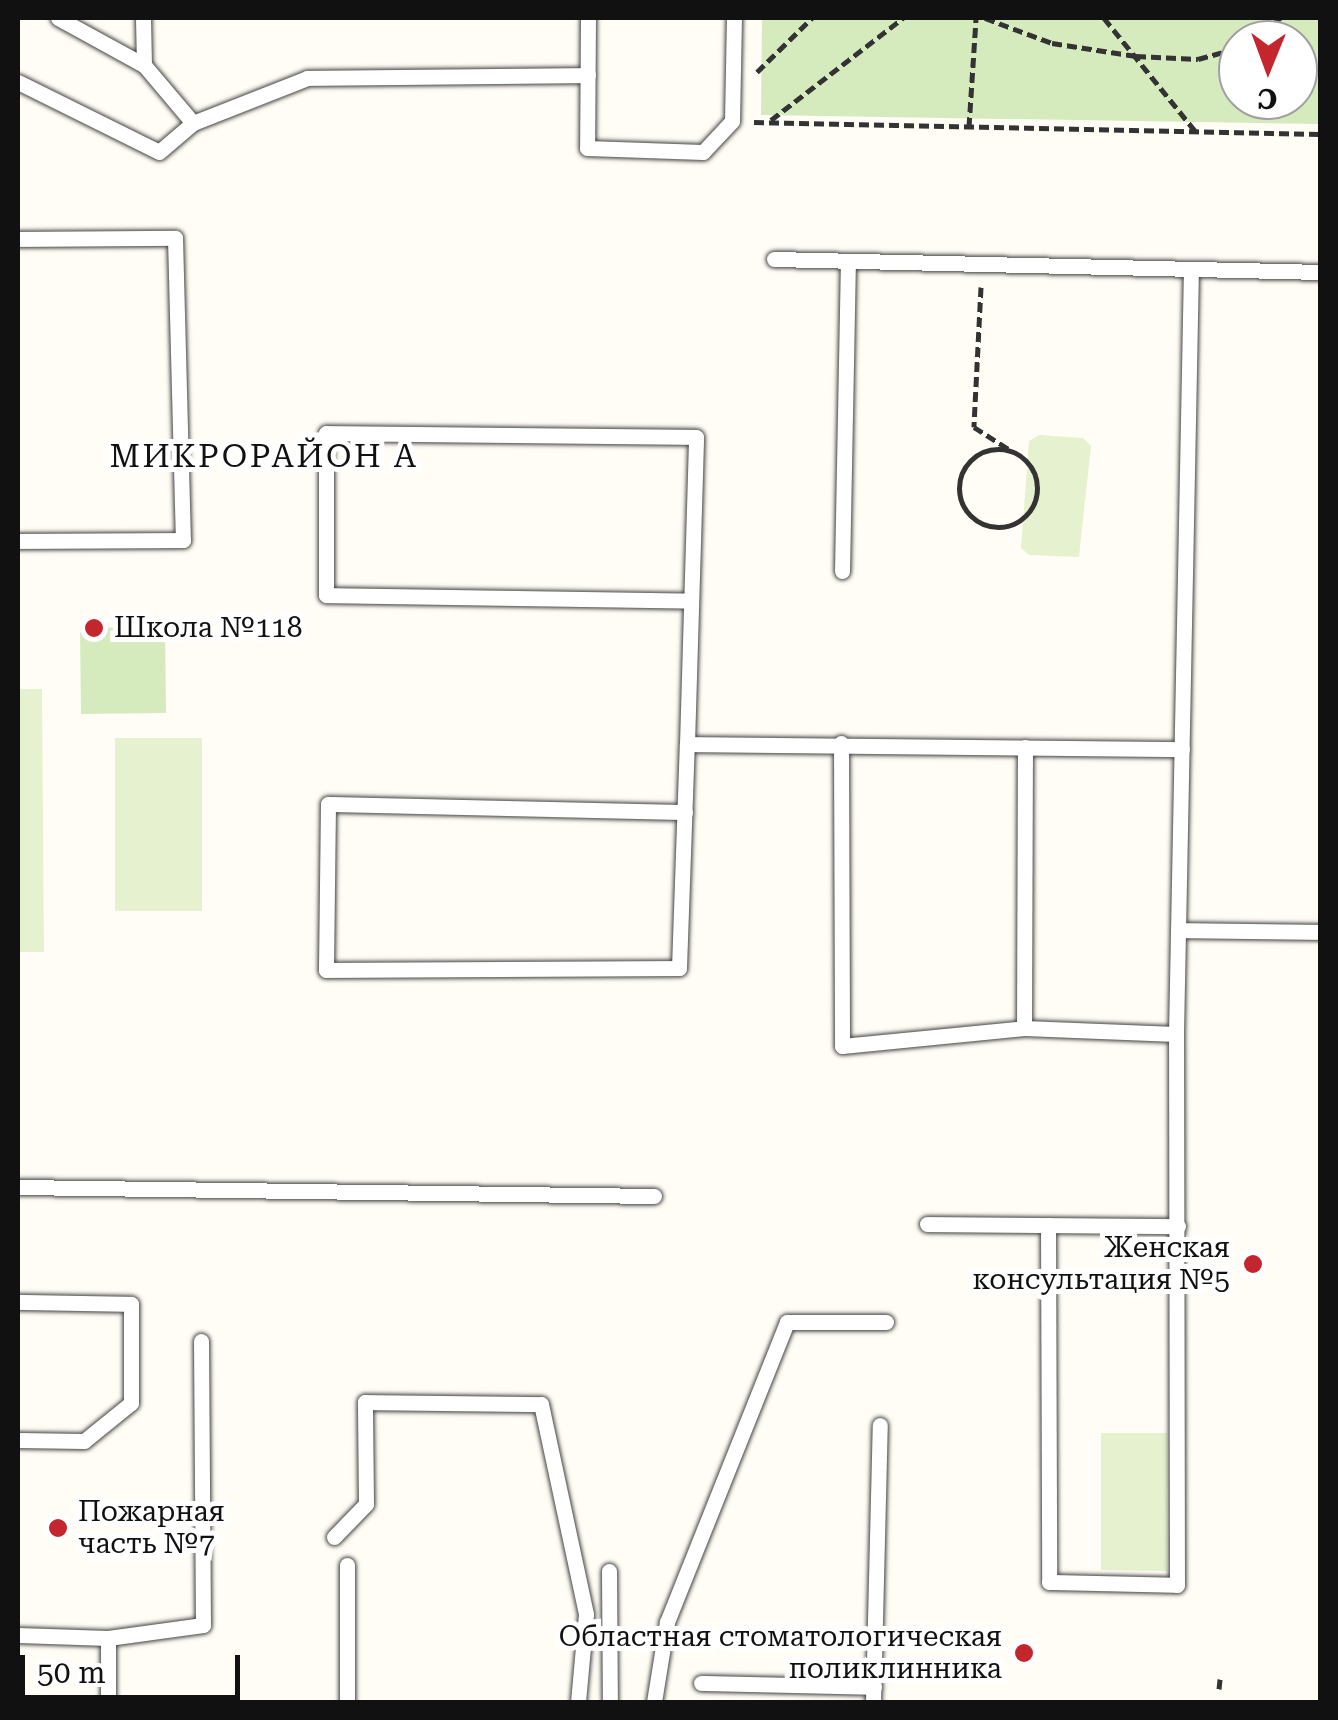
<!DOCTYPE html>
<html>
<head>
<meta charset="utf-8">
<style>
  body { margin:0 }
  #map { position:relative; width:1338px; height:1720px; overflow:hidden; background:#fffdf5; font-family:"Roboto Serif",serif }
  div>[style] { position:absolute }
  .green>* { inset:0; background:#d5ebbd }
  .pitch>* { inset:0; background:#e6f2cf }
  .path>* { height:5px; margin-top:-2.5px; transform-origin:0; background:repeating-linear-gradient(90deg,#333 0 10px,transparent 0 15px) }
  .path>.ring { margin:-2.5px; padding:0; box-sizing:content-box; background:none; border:5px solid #333; border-radius:50% }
  .roads { filter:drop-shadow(0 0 2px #444) drop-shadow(0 0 2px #444) }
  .lane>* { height:15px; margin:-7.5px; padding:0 7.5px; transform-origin:7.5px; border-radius:7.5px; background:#fff }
  .dots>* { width:28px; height:28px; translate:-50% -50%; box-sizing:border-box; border:5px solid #fff; border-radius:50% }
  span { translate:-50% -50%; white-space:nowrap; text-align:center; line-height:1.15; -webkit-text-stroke:10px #fff; paint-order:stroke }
  .poi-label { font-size:28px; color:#111 }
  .left { translate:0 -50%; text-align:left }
  .right { translate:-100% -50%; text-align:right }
  .quarter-label { font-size:32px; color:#111; letter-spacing:2.5px }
  .frame { position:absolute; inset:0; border:20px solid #111; pointer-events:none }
  .north { position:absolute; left:1218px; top:20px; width:100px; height:100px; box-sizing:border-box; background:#fff; border:2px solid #a0a0a0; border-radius:50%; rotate:181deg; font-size:28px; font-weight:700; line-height:40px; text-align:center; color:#111 }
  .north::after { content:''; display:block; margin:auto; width:35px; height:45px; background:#c4262e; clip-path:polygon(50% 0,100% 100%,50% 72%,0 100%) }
  .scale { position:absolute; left:20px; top:1655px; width:220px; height:45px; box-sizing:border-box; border:5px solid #111; border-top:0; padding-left:12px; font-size:30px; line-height:35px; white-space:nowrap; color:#111; -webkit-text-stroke:8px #fff; paint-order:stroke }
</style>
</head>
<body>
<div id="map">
  <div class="green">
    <div style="clip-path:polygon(evenodd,762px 18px,1320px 18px,1320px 124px,761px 115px,762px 18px,1238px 40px,1298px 40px,1298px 100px,1238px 100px,1238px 40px)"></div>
    <div style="clip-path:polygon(165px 627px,166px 713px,81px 714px,80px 628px)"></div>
  </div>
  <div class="pitch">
    <div style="clip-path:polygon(1039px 435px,1083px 438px,1091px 446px,1079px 557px,1029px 555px,1021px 548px,1029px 441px)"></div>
    <div style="clip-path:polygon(18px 689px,42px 689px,44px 952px,18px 952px)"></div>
    <div style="clip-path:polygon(115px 738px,202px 738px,202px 911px,115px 911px)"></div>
    <div style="clip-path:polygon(1101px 1433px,1167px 1433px,1167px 1571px,1101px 1570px)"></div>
  </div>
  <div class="path">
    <div style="left:985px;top:18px;width:72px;rotate:20.5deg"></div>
    <div style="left:1052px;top:43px;width:85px;rotate:8.8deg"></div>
    <div style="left:1136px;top:56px;width:62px;rotate:2.8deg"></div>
    <div style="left:1198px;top:59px;width:41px;rotate:-15.4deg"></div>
    <div style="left:1104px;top:18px;width:146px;rotate:51.1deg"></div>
    <div style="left:1252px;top:40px;width:36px;rotate:-38deg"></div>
    <div style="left:757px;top:72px;width:77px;rotate:-44.5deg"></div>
    <div style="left:771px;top:120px;width:167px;rotate:-37.7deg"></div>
    <div style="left:754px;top:122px;width:566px;rotate:1.21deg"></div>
    <div style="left:969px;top:127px;width:109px;rotate:-86.3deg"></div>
    <div style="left:981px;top:287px;width:140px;rotate:92.9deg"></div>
    <div style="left:974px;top:427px;width:43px;rotate:32.6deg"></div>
    <div class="ring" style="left:959px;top:449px;width:73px;height:73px"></div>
    <div style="left:1219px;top:1689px;width:10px;rotate:-84deg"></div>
  </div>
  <div class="roads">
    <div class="lane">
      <div style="left:58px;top:18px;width:98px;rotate:28.7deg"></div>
      <div style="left:143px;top:18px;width:47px;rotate:88.8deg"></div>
      <div style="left:144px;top:65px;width:76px;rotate:49.8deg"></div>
      <div style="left:588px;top:18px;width:130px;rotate:90.4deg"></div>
      <div style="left:587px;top:148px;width:116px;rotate:2deg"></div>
      <div style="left:703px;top:152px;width:42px;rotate:-46.9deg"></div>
      <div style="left:732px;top:121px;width:103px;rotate:-88.9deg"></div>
      <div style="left:18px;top:82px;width:157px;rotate:26.4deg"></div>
      <div style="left:159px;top:152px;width:45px;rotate:-40.5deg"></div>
      <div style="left:193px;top:123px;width:123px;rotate:-21.5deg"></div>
      <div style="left:307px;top:78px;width:281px;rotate:-0.6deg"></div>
      <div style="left:18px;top:239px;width:157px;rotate:-0.4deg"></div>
      <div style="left:175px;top:238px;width:302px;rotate:88.5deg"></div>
      <div style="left:183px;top:540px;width:165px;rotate:179.7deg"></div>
      <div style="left:774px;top:259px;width:546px;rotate:1.36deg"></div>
      <div style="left:842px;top:571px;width:310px;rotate:-88.9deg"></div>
      <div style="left:841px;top:743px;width:303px;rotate:89.8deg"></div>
      <div style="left:842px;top:1046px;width:183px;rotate:-5.6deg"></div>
      <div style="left:1024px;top:1028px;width:152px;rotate:2.3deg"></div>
      <div style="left:687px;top:744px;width:495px;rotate:0.6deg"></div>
      <div style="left:685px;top:812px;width:357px;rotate:-178.7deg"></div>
      <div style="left:328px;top:804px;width:166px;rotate:90.7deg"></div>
      <div style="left:326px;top:970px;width:353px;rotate:-0.3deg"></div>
      <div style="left:679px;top:968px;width:224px;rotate:-88deg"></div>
      <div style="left:687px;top:744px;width:307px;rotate:-88.3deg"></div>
      <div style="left:696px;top:437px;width:370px;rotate:-179.4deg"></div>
      <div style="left:326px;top:433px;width:162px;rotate:90deg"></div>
      <div style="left:326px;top:595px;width:365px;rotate:0.9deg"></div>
      <div style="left:1178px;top:930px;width:142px;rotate:0.8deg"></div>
      <div style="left:1024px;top:1028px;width:281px;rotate:-89.8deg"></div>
      <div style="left:18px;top:1187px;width:636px;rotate:0.81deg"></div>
      <div style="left:927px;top:1224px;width:251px;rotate:0.5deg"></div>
      <div style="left:1048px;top:1225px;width:357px;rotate:89.8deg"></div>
      <div style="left:1049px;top:1582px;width:128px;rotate:1.3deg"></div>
      <div style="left:1177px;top:1585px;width:551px;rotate:-90.1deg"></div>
      <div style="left:1176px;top:1034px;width:764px;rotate:-88.88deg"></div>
      <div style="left:18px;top:1302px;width:113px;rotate:1deg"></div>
      <div style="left:131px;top:1304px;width:99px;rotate:90deg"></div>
      <div style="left:131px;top:1403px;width:60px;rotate:141deg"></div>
      <div style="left:84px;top:1441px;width:66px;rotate:-179.1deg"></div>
      <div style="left:334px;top:1537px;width:46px;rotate:-45.9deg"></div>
      <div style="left:366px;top:1504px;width:102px;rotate:-90.6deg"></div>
      <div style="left:365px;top:1402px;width:176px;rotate:0.7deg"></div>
      <div style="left:541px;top:1404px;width:215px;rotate:77.9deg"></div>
      <div style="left:586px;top:1614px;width:88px;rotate:95.2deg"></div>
      <div style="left:347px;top:1565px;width:137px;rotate:90deg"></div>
      <div style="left:609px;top:1571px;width:131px;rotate:89.6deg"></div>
      <div style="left:18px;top:1635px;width:90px;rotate:1.9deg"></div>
      <div style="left:108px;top:1638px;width:96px;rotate:-7.8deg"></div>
      <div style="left:203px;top:1625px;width:284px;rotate:-90.4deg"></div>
      <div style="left:108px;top:1638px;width:64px;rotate:90deg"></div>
      <div style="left:701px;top:1683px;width:173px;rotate:1.3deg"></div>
      <div style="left:654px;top:1702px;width:81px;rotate:-80.8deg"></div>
      <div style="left:667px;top:1622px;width:323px;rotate:-68.2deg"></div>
      <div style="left:787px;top:1322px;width:99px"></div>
      <div style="left:873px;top:1702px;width:277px;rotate:-88.6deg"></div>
    </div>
  </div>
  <div class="dots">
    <div style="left:94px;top:628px;background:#c4262e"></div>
    <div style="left:1253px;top:1264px;background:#c4262e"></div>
    <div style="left:58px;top:1528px;background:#c4262e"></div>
    <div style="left:1024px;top:1653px;background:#c4262e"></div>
  </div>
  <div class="poi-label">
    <span class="left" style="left:114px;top:628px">Школа №118</span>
    <span class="right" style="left:1230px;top:1264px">Женская<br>консультация №5</span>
    <span class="left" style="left:78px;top:1528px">Пожарная<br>часть №7</span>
    <span class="right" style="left:1002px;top:1653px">Областная стоматологическая<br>поликлинника</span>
  </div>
  <div class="quarter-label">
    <span style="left:264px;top:456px">МИКРОРАЙОН А</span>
  </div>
  <div class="frame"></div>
  <div class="north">С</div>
  <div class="scale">50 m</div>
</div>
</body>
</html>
